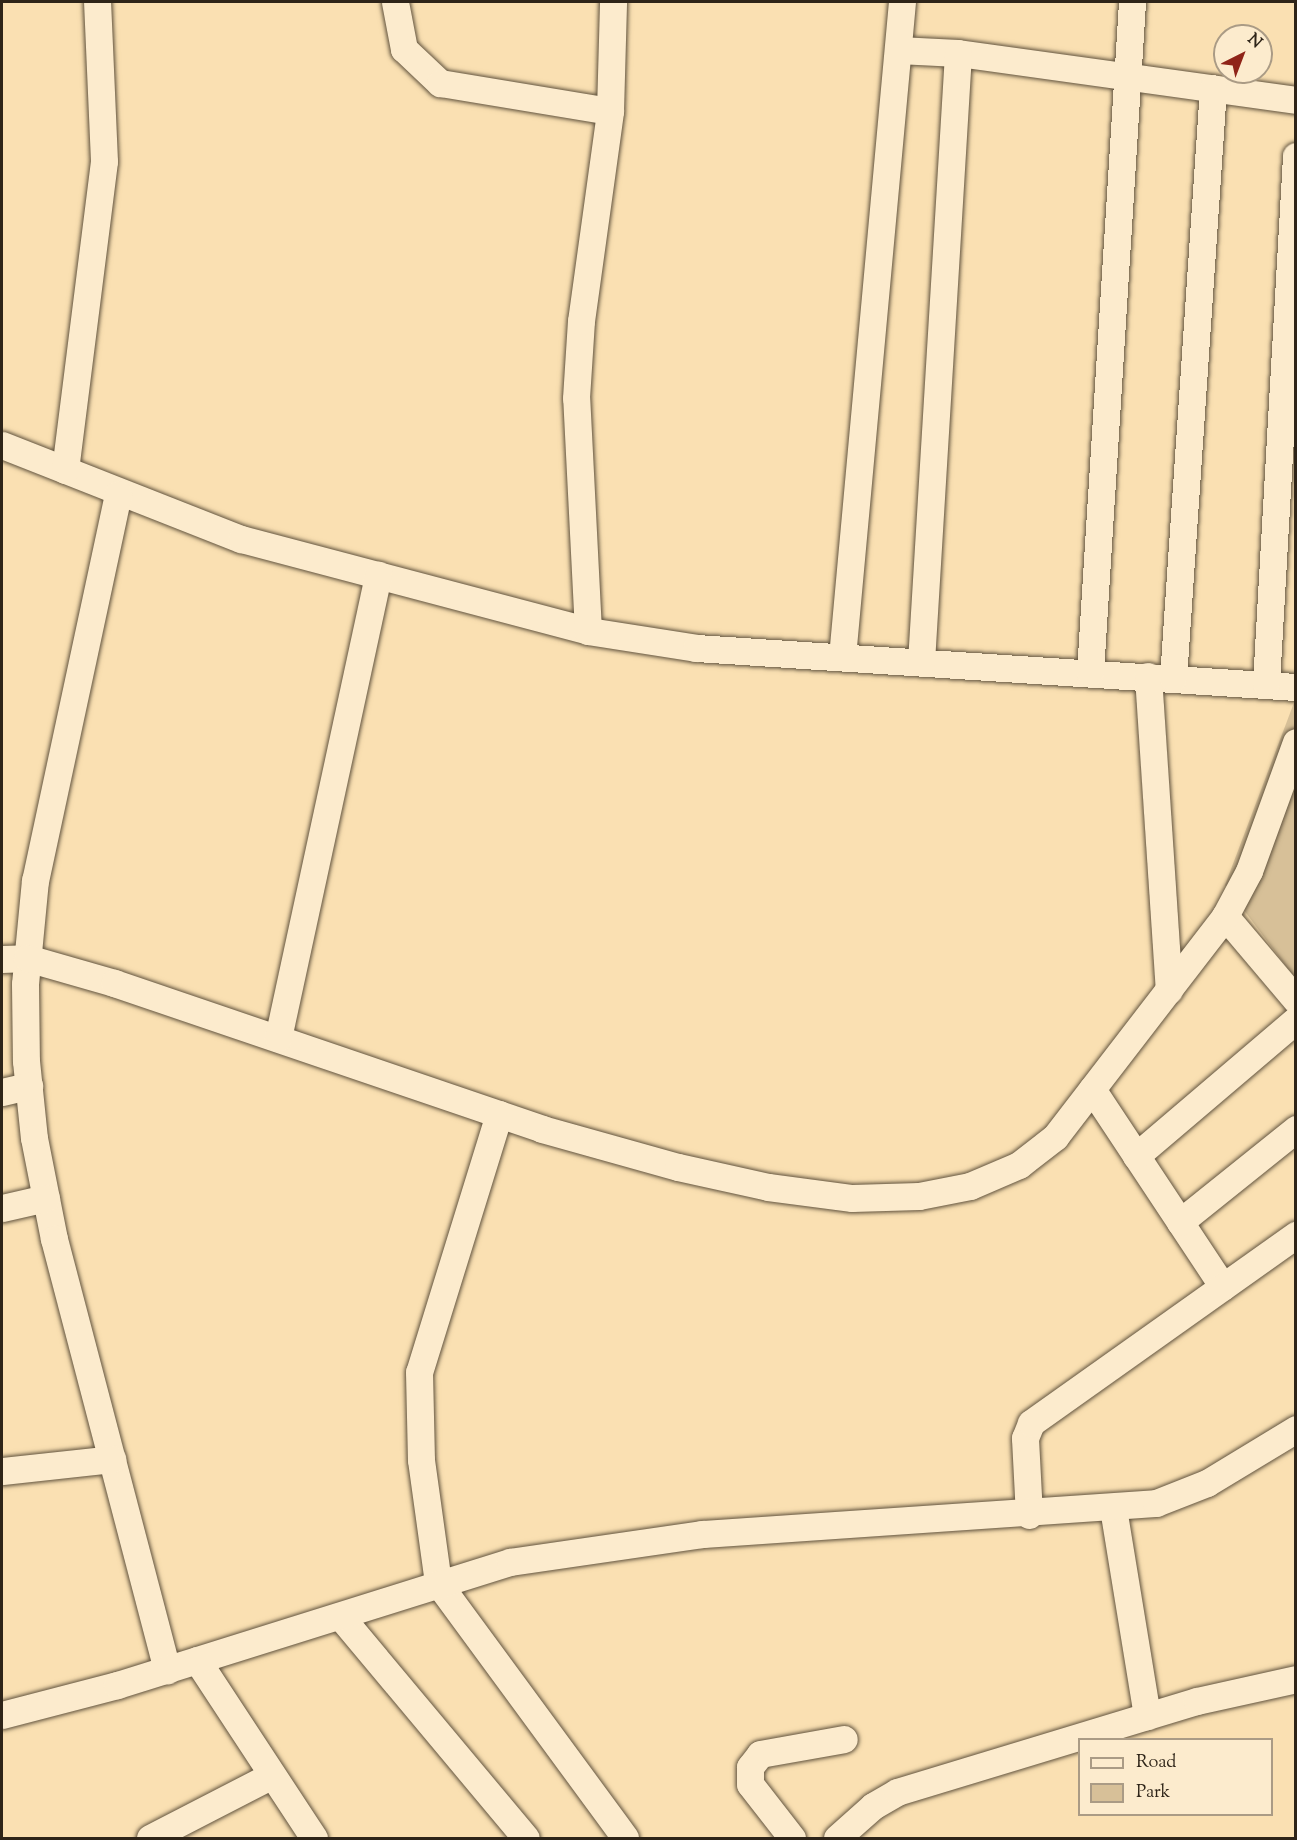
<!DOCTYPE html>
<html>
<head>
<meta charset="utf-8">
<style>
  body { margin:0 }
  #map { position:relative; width:1297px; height:1840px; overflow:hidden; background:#fae0b2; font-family:"Sorts Mill Goudy",serif }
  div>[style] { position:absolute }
  .green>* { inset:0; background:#d7c098 }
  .roads { filter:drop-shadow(0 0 2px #61533e) drop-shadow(0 0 2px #61533e) }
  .minor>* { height:27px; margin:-13.5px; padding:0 13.5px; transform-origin:13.5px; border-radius:13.5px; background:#fcebcd }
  span { translate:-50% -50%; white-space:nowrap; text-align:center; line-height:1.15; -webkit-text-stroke:4.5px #fcebcd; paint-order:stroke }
  .frame { position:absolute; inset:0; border:3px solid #2e2418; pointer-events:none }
  .legend { position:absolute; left:1078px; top:1738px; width:195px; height:78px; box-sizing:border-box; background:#fcebcd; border:2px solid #aa9b85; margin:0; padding:8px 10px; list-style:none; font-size:18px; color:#2e2418 }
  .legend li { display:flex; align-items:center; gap:12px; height:30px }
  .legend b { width:30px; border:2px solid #aa9b85 }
  .north { position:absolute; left:1213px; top:24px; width:60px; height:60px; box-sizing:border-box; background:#fcebcd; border:2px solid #aa9b85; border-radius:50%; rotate:42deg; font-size:16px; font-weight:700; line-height:24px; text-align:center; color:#2e2418 }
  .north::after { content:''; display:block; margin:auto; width:21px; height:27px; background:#8f2418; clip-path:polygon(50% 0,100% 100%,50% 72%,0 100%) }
</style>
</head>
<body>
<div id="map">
  <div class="green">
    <div style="clip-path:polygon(1295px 700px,1295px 978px,1225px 885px)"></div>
  </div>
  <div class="roads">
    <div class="minor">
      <div style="left:395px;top:2px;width:48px;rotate:79.2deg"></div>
      <div style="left:404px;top:49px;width:50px;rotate:43.4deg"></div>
      <div style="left:440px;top:83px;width:172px;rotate:9.4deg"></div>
      <div style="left:898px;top:50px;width:60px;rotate:2.9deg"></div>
      <div style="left:958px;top:53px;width:341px;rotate:7.9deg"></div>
      <div style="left:2px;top:445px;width:257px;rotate:21.5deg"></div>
      <div style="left:241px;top:539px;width:359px;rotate:14.8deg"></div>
      <div style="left:588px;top:631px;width:109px;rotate:8.9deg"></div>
      <div style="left:696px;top:648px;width:601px;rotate:3.72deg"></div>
      <div style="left:65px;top:470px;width:311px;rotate:-82.8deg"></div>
      <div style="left:104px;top:161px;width:159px;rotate:-92.5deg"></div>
      <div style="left:118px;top:494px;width:395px;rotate:102.1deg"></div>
      <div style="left:35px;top:880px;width:104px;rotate:95.5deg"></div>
      <div style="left:25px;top:984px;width:77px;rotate:89.3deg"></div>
      <div style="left:26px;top:1061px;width:77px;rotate:84.1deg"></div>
      <div style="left:34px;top:1138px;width:103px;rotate:78.8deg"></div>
      <div style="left:54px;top:1239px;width:446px;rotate:75.3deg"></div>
      <div style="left:588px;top:631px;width:233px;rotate:-92.9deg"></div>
      <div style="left:576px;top:398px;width:77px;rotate:-86.3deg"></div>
      <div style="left:581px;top:321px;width:212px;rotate:-82.1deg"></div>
      <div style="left:610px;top:111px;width:109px;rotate:-88.4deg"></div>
      <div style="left:842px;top:657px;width:658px;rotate:-84.77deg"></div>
      <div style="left:921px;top:662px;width:610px;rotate:-86.52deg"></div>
      <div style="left:1090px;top:672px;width:671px;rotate:-86.41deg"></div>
      <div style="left:1148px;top:676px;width:315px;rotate:86.2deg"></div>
      <div style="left:1173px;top:678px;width:591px;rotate:-86.12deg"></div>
      <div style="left:1266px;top:683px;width:528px;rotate:-86.74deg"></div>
      <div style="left:1225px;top:916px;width:110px;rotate:49.8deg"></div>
      <div style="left:2px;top:959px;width:25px;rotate:-2deg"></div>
      <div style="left:27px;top:958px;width:91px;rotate:16deg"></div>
      <div style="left:114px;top:983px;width:452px;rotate:18.8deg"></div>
      <div style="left:542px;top:1129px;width:141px;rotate:15.6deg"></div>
      <div style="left:678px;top:1167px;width:92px;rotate:12.5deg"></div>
      <div style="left:768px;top:1187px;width:85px;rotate:7.5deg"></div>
      <div style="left:852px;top:1198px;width:67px;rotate:-1.7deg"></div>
      <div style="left:919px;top:1196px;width:52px;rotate:-11.1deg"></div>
      <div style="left:970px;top:1186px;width:53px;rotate:-23.2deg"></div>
      <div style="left:1019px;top:1165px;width:46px;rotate:-37.9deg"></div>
      <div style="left:1055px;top:1137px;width:279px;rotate:-52.4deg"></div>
      <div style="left:1225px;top:916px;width:51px;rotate:-61.9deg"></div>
      <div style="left:1249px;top:871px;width:137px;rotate:-70deg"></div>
      <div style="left:278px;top:1038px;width:474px;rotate:-77.8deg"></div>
      <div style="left:1092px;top:1089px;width:237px;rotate:56.5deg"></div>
      <div style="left:2px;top:1092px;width:28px;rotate:-13deg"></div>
      <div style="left:499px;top:1114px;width:270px;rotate:107.2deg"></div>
      <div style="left:419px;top:1372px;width:88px;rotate:88.7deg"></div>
      <div style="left:421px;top:1460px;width:124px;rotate:82.1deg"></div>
      <div style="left:438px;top:1583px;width:316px;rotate:53.7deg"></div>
      <div style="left:1136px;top:1156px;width:210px;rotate:-40.4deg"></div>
      <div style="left:2px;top:1208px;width:45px;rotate:-12.8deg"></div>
      <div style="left:1180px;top:1222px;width:149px;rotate:-38.7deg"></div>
      <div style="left:2px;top:1471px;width:111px;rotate:-6.2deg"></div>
      <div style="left:1113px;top:1508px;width:211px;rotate:80.7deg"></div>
      <div style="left:1029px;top:1515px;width:77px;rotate:-93deg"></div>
      <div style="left:1025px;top:1438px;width:16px;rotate:-68deg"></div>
      <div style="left:1031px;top:1423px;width:325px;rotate:-35.4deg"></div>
      <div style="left:341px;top:1617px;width:288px;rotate:50.1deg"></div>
      <div style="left:197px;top:1660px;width:213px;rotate:56.7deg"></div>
      <div style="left:2px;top:1715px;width:119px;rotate:-14.6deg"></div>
      <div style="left:117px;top:1685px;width:412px;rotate:-17.4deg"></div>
      <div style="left:510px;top:1562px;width:194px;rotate:-8.3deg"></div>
      <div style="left:702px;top:1534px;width:455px;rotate:-3.9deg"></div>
      <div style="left:1156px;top:1503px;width:55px;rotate:-21.4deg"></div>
      <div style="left:1207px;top:1483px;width:104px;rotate:-31.2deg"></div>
      <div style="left:150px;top:1838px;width:137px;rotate:-27.3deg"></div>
      <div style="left:792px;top:1838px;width:68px;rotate:-127.9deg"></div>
      <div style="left:750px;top:1784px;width:17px;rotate:-90deg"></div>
      <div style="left:750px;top:1767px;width:16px;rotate:-52deg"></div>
      <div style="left:760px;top:1754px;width:85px;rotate:-10.1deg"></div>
      <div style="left:837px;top:1838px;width:48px;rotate:-41.6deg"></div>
      <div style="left:873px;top:1806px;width:28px;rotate:-30deg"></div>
      <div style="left:897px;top:1792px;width:313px;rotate:-16.9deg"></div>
      <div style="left:1197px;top:1701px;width:101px;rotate:-12.5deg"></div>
    </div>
  </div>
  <div class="frame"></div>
  <ul class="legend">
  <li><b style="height:8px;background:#fcebcd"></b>Road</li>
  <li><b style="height:16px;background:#d7c098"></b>Park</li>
  </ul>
  <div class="north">N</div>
</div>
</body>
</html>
